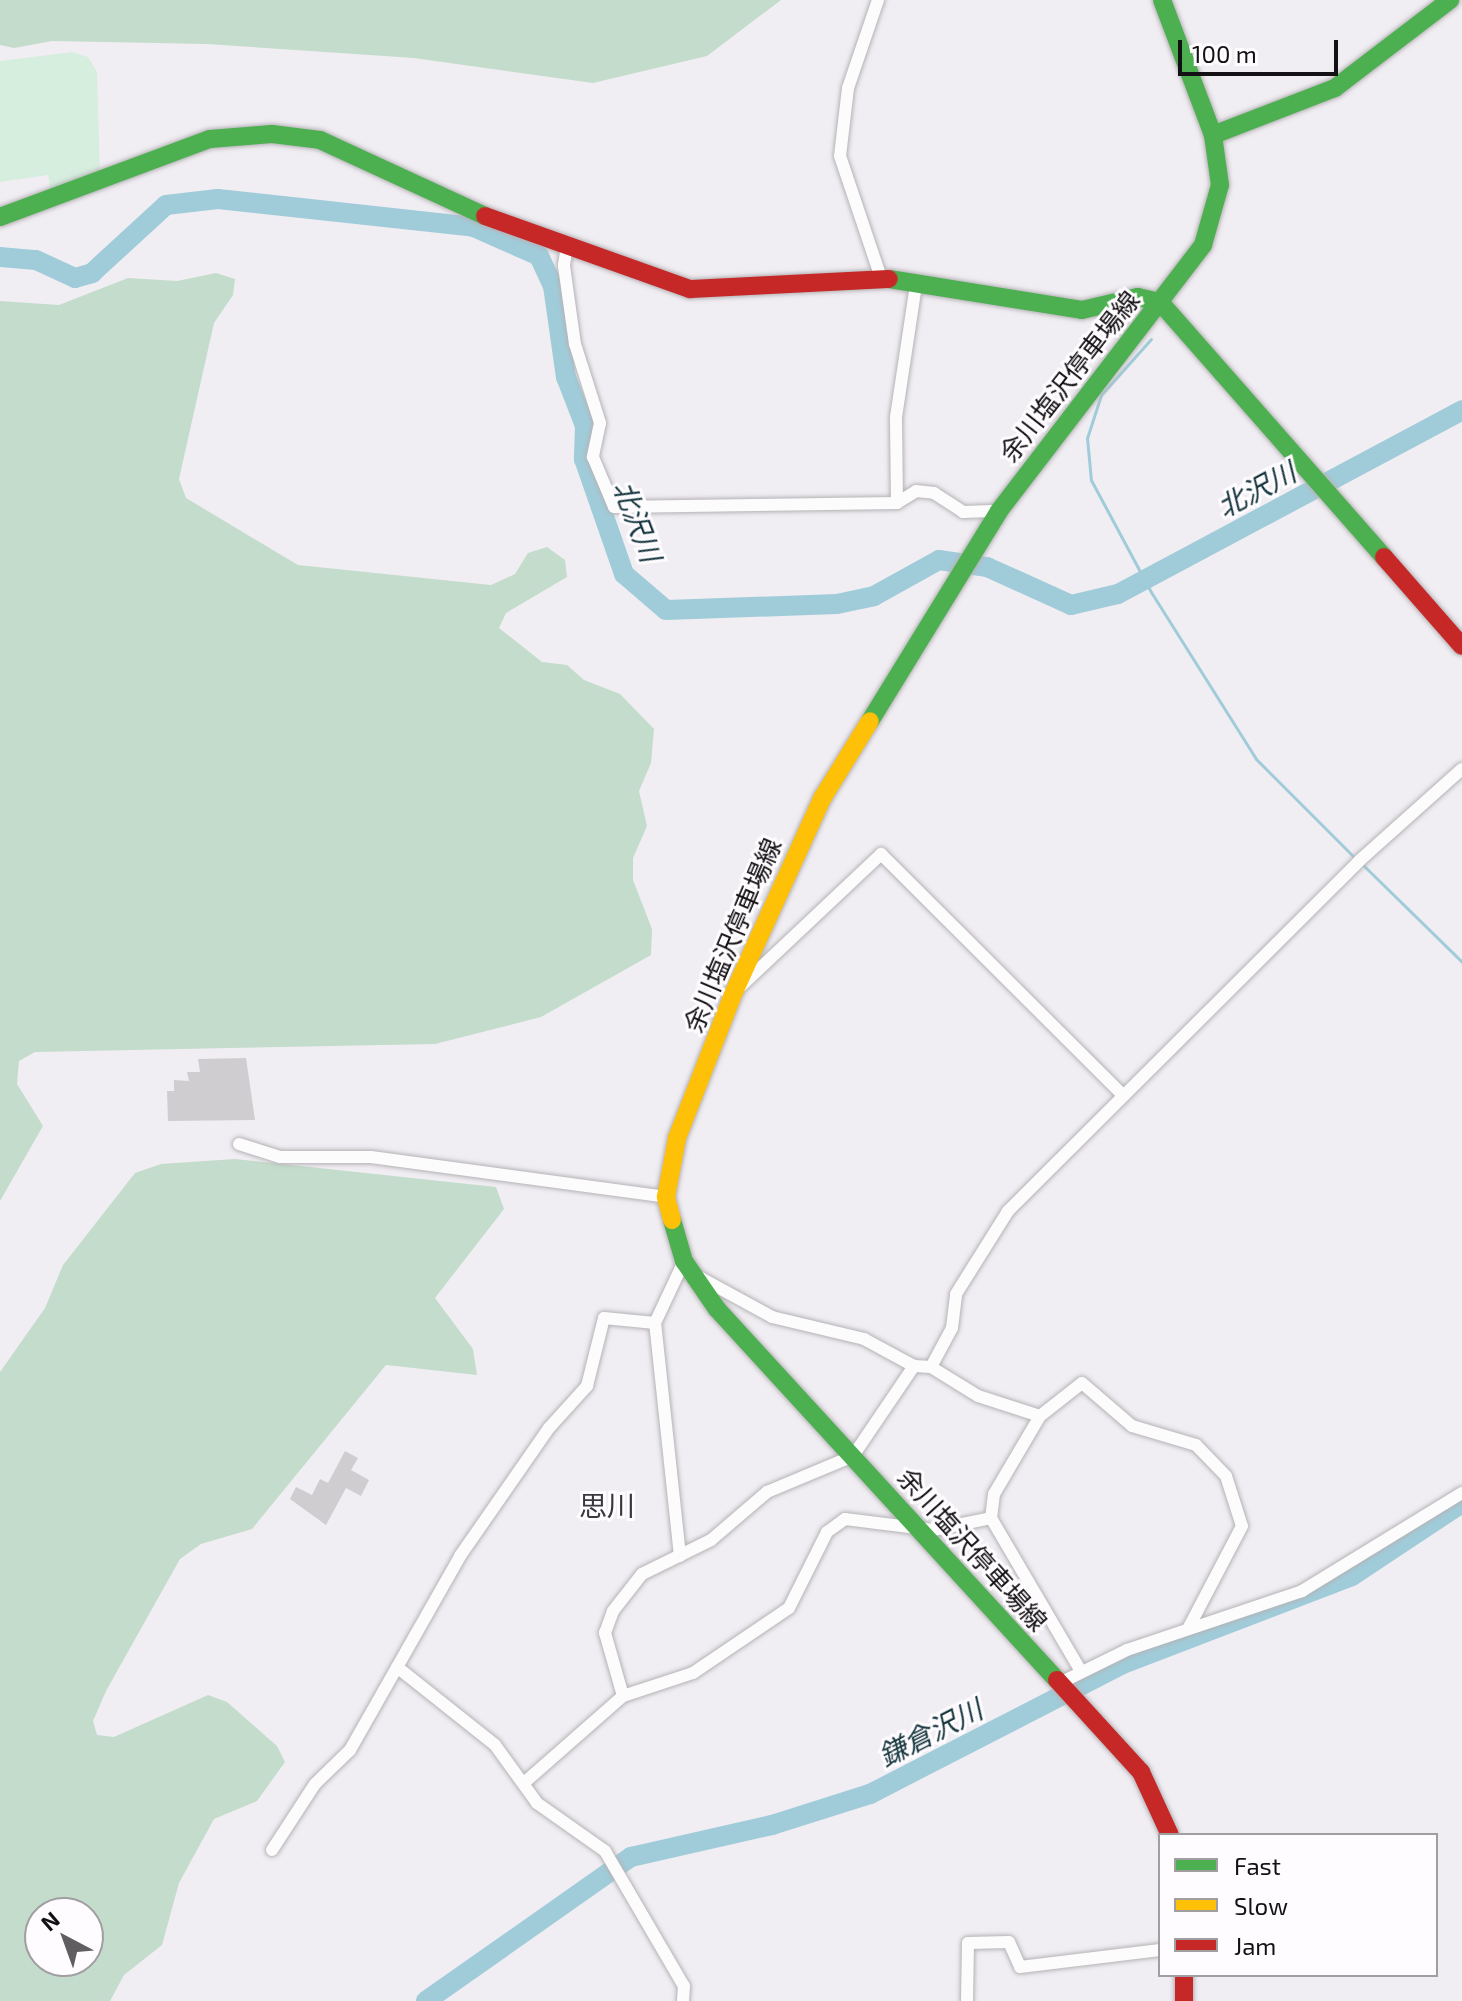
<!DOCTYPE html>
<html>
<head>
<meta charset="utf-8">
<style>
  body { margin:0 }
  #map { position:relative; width:1462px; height:2001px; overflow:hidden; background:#f1eef3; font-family:"Exo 2","Noto Sans JP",sans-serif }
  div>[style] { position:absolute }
  .green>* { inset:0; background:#d6eedd }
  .forest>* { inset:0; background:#c4dccb }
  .stream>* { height:3px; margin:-1.5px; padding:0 1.5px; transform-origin:1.5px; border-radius:1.5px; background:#a0ccda }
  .river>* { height:20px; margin:-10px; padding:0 10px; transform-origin:10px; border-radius:10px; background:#a0ccda }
  .building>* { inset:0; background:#cfcdcf }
  .roads { filter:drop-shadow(0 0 2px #b5b3b6) drop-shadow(0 0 2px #b5b3b6) }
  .street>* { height:12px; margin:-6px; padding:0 6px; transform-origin:6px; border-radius:6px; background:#fdfcfd }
  .fast>* { height:18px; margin:-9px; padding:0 9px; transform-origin:9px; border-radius:9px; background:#4caf50 }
  .slow>* { height:18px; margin:-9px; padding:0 9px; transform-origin:9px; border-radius:9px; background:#ffc107 }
  .jam>* { height:18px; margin:-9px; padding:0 9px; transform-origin:9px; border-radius:9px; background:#c62828 }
  span { translate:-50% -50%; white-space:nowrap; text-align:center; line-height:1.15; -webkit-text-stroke:6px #fefcfe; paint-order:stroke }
  .street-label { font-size:26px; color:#131113 }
  .water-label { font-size:28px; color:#16363e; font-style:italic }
  .neighbourhood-label { font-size:28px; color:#3b383d }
  .legend { position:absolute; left:1158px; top:1833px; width:280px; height:144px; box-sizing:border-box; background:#fefcfe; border:2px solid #a09ea0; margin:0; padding:10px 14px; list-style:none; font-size:24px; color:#131113 }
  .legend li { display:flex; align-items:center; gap:16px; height:40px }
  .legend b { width:40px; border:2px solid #a09ea0 }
  .north { position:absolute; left:24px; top:1897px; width:80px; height:80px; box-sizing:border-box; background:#fefcfe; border:2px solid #a09ea0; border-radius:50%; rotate:319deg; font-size:22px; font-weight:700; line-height:32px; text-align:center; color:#131113 }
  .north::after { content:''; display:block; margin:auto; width:28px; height:36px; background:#615e61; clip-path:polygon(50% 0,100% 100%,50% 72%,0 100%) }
  .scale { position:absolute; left:1178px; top:40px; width:160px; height:36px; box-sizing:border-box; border:4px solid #131113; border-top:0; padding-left:10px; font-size:24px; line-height:28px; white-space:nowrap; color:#131113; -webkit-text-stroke:6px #fefcfe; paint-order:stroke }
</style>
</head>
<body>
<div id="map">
  <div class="green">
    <div style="clip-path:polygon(73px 52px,88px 57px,97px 72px,100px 179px,52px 197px,48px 175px,0 182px,0 61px)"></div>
  </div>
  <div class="forest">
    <div style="clip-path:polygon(0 0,781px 0,707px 56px,593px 83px,414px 58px,207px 44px,52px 41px,14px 48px,0 45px)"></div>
    <div style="clip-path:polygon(216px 273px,235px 279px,233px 295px,214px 323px,179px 479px,186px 498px,298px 565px,491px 585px,515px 574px,528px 553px,547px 547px,565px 560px,567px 577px,506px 613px,499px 628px,542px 662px,567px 665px,584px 680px,620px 694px,654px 729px,651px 763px,639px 791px,647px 826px,633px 858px,633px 880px,652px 929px,651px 955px,541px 1017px,435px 1044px,35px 1052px,19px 1061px,17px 1084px,43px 1126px,0 1201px,0 301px,59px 305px,128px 278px,177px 281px)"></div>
    <div style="clip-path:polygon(evenodd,235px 1159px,496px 1187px,504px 1209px,435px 1298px,473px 1349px,477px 1375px,386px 1365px,252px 1529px,201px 1544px,180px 1559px,106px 1691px,93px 1721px,97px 1735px,114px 1737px,208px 1695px,227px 1702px,277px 1746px,285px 1762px,257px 1801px,214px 1819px,179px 1883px,162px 1945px,124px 1975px,110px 2001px,0 2001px,0 1372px,45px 1308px,63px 1265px,135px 1173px,161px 1164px,235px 1159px,88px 1913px,88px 1961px,40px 1961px,40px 1913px,88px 1913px)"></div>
  </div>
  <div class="stream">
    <div style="left:1151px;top:339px;width:75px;rotate:131.8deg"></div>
    <div style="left:1101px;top:395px;width:45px;rotate:108deg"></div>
    <div style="left:1087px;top:438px;width:42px;rotate:84.6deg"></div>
    <div style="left:1091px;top:480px;width:127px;rotate:61.8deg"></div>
    <div style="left:1151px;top:592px;width:197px;rotate:57.8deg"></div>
    <div style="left:1256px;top:759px;width:141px;rotate:45deg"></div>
    <div style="left:1362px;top:864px;width:140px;rotate:44.4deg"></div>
  </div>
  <div class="river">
    <div style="left:0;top:257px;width:36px;rotate:5deg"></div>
    <div style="left:36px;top:260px;width:43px;rotate:24.8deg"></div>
    <div style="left:75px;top:278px;width:18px;rotate:-16deg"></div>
    <div style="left:92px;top:273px;width:100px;rotate:-42.6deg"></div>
    <div style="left:166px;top:205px;width:52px;rotate:-6.6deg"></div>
    <div style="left:218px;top:199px;width:258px;rotate:6.2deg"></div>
    <div style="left:474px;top:227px;width:71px;rotate:24deg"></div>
    <div style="left:539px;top:256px;width:33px;rotate:65deg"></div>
    <div style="left:553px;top:286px;width:92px;rotate:81.9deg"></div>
    <div style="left:566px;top:377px;width:53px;rotate:68.8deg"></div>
    <div style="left:585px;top:426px;width:33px;rotate:92deg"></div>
    <div style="left:584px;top:459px;width:122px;rotate:70.8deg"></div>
    <div style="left:624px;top:574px;width:55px;rotate:40.6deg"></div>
    <div style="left:666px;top:610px;width:171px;rotate:-2deg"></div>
    <div style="left:837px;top:604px;width:38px;rotate:-12deg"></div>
    <div style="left:874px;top:596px;width:74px;rotate:-29deg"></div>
    <div style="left:939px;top:560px;width:49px;rotate:8.3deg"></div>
    <div style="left:987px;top:567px;width:92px;rotate:24.3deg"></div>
    <div style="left:1071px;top:605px;width:48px;rotate:-13.2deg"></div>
    <div style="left:1118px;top:594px;width:390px;rotate:-28.1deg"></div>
    <div style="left:426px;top:2001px;width:251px;rotate:-35.1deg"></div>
    <div style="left:631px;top:1857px;width:145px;rotate:-12.8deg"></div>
    <div style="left:772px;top:1825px;width:103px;rotate:-17.6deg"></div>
    <div style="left:870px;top:1794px;width:284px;rotate:-27.2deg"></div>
    <div style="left:1123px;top:1664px;width:245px;rotate:-21deg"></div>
    <div style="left:1352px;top:1576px;width:132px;rotate:-33.6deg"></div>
  </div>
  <div class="building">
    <div style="clip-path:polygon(246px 1058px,255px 1120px,168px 1121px,167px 1091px,174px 1091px,174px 1080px,189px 1081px,187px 1072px,200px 1072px,198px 1059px)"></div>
    <div style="clip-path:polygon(345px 1451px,358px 1458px,351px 1470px,369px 1480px,361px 1496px,346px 1488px,326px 1525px,290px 1499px,296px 1487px,312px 1495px,320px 1479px,328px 1483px)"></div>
  </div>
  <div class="roads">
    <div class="street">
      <div style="left:878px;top:0;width:93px;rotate:108.8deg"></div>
      <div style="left:848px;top:88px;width:68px;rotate:96.7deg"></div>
      <div style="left:840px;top:156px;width:129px;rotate:71.4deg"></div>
      <div style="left:567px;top:246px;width:20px;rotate:99deg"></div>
      <div style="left:564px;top:266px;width:79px;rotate:82deg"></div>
      <div style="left:575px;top:344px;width:83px;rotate:72.4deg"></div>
      <div style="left:600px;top:423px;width:35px;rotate:102deg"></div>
      <div style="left:593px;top:457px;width:54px;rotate:67.2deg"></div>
      <div style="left:614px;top:507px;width:283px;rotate:-0.8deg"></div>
      <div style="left:897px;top:503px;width:22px;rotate:-32deg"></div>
      <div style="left:916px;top:491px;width:18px;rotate:6deg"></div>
      <div style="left:934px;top:493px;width:35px;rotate:33deg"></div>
      <div style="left:963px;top:512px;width:36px;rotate:-2deg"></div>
      <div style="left:897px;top:503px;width:86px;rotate:-90.7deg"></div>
      <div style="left:896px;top:417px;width:134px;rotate:-81.4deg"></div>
      <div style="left:740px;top:987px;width:194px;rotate:-43.3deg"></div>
      <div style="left:881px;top:854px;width:342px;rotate:44.9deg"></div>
      <div style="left:239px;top:1144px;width:43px;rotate:17.6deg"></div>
      <div style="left:280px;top:1157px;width:91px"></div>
      <div style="left:371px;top:1157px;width:298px;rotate:7.7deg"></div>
      <div style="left:699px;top:1277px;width:83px;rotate:28.7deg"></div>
      <div style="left:772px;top:1317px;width:95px;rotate:13.4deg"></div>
      <div style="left:864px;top:1339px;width:57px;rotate:28.4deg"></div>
      <div style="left:914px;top:1366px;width:17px;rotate:3deg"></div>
      <div style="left:931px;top:1367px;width:55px;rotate:31.7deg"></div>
      <div style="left:978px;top:1396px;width:65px;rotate:17.9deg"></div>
      <div style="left:1040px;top:1416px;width:91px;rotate:120.5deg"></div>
      <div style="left:994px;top:1494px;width:24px;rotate:97deg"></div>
      <div style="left:991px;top:1518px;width:176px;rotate:59.6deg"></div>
      <div style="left:931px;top:1367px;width:44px;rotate:-61.7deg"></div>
      <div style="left:952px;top:1328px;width:34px;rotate:-83deg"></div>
      <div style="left:956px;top:1294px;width:98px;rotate:-57.9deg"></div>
      <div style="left:1008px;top:1211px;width:496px;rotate:-44.9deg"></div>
      <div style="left:1359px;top:861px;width:138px;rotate:-41.8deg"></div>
      <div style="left:1040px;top:1416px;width:53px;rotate:-38.2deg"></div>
      <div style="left:1082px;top:1383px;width:66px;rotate:40.7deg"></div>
      <div style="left:1132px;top:1426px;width:67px;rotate:16.5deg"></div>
      <div style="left:1196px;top:1445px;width:43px;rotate:45.9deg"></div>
      <div style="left:1226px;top:1476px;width:52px;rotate:72.3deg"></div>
      <div style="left:1242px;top:1526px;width:114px;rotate:117.7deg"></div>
      <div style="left:680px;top:1556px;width:234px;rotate:-96.1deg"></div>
      <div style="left:655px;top:1323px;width:68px;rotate:-64.9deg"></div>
      <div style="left:397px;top:1667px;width:125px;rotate:38.5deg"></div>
      <div style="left:495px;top:1745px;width:72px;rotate:54.1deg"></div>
      <div style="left:537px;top:1803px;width:83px;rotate:35.2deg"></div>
      <div style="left:605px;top:1851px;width:156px;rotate:59.7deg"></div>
      <div style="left:684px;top:1986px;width:15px;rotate:94deg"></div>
      <div style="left:1060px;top:1683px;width:75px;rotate:-26.2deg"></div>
      <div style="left:1127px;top:1650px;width:185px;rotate:-18.6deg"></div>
      <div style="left:1302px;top:1591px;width:188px;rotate:-31.5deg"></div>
      <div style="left:623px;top:1696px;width:66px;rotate:-105.9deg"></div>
      <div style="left:605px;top:1633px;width:23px;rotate:-70deg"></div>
      <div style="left:613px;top:1611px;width:47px;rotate:-51.9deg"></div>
      <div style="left:642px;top:1574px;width:77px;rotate:-26.2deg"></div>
      <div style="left:711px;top:1540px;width:74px;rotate:-40.6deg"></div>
      <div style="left:767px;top:1492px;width:93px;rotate:-22.7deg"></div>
      <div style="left:853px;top:1456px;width:109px;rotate:-55.9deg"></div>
      <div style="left:525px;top:1782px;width:130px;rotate:-41.3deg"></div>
      <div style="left:623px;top:1696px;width:74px;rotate:-18.2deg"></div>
      <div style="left:693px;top:1673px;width:116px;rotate:-34.1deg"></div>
      <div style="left:789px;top:1608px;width:85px;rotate:-63.4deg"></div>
      <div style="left:827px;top:1532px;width:22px;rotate:-36deg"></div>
      <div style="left:845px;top:1519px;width:89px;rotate:7.1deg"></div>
      <div style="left:933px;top:1530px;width:59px;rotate:-11.7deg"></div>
      <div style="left:272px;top:1850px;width:79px;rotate:-56.9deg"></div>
      <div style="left:315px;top:1784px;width:49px;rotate:-44.2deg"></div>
      <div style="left:350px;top:1750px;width:223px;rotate:-60.4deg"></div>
      <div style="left:460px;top:1556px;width:156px;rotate:-55.2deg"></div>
      <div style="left:549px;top:1428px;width:57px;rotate:-47.9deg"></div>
      <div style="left:587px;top:1386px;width:70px;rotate:-76deg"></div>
      <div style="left:604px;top:1318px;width:51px;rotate:5.6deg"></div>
      <div style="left:967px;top:2001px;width:58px;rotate:-89deg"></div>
      <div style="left:968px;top:1943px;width:41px;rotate:-1.4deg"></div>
      <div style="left:1009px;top:1942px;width:27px;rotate:66deg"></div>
      <div style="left:1020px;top:1967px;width:141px;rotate:-6.9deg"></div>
    </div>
    <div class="fast">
      <div style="left:1213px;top:135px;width:131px;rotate:-21.1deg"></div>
      <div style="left:1335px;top:88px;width:145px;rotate:-37.4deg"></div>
      <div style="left:0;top:217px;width:224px;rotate:-20.4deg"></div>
      <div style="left:210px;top:139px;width:62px;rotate:-4.6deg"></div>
      <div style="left:272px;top:134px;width:48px;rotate:7.1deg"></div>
      <div style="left:320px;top:140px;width:182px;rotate:24.7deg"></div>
      <div style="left:889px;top:279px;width:195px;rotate:9.1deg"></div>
      <div style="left:1082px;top:310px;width:57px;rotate:-13.1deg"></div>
      <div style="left:1138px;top:297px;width:23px;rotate:13deg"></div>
      <div style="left:1160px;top:302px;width:339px;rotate:48.7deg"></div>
      <div style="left:870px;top:721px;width:246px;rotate:-58.4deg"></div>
      <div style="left:999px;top:511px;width:335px;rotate:-52.5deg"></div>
      <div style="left:1203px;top:245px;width:62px;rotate:-74.2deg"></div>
      <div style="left:1220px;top:185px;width:50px;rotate:-98deg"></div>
      <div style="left:1213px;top:135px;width:144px;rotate:-110.7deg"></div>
      <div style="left:672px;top:1220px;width:43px;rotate:73.7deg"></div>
      <div style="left:684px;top:1261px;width:58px;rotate:55.5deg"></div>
      <div style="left:717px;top:1309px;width:503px;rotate:47.5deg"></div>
    </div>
    <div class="slow">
      <div style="left:672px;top:1220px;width:24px;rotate:-105deg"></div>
      <div style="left:666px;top:1197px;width:60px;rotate:-79.4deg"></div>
      <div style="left:677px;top:1138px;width:157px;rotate:-68.7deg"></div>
      <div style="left:734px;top:992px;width:214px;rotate:-65.5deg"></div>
      <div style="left:823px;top:797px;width:89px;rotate:-58.3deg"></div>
    </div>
    <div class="jam">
      <div style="left:485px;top:216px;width:218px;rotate:19.6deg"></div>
      <div style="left:690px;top:289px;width:199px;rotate:-2.9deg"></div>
      <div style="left:1384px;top:557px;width:118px;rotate:48.8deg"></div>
      <div style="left:1057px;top:1680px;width:125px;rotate:47.6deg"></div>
      <div style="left:1141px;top:1772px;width:69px;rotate:65.3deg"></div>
      <div style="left:1184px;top:1975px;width:26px;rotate:90deg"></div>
    </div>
  </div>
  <div class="street-label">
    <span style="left:1069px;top:376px;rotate:-52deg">余川塩沢停車場線</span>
    <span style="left:732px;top:935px;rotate:-67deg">余川塩沢停車場線</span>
    <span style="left:973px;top:1549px;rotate:48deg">余川塩沢停車場線</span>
  </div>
  <div class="water-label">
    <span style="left:1256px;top:489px;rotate:-28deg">北沢川</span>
    <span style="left:638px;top:521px;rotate:69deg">北沢川</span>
    <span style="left:930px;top:1732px;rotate:-27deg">鎌倉沢川</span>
  </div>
  <div class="neighbourhood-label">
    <span style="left:607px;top:1505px">思川</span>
  </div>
  <ul class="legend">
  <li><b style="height:10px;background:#4caf50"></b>Fast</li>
  <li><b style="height:10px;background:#ffc107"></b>Slow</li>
  <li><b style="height:10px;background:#c62828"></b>Jam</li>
  </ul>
  <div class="north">N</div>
  <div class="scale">100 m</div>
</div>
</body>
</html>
